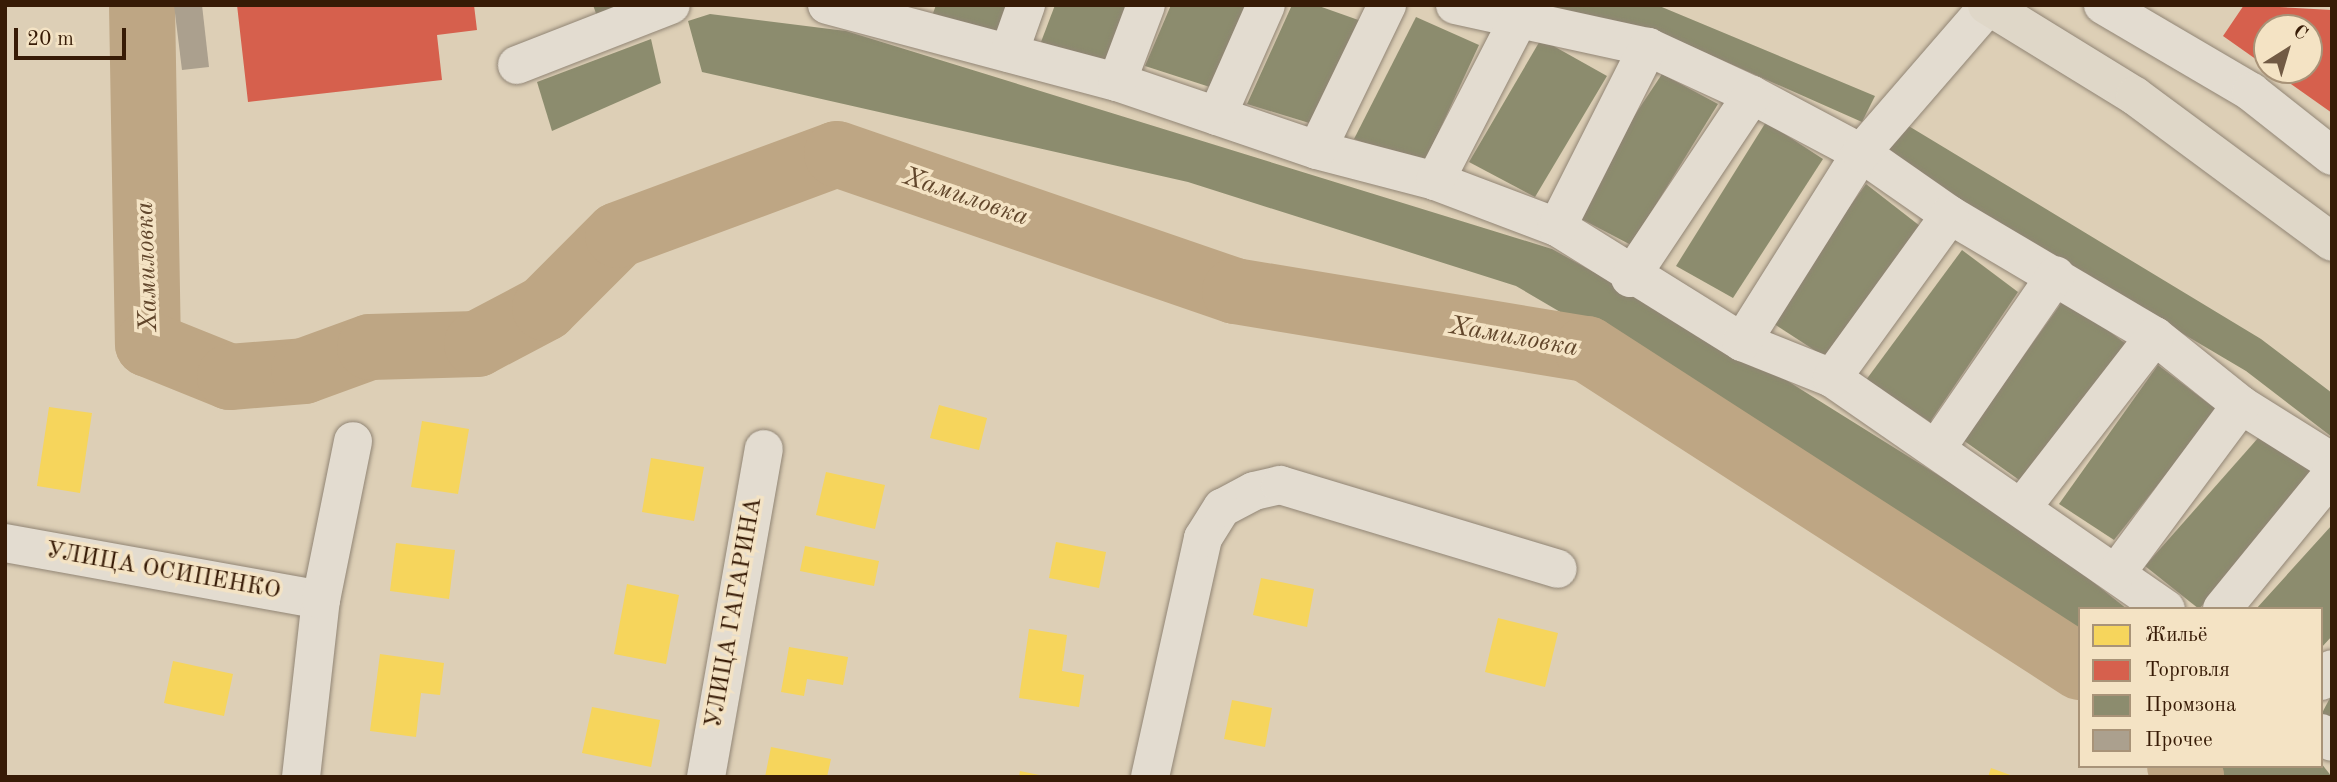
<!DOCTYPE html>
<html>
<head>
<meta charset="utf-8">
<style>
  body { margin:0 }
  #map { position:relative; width:2337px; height:782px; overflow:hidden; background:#ddcfb6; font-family:"Old Standard TT",serif }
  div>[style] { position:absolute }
  .homes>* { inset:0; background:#f6d55c }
  .shops>* { inset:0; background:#d6604d }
  .industry>* { inset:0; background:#8c8c6e }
  .river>* { height:66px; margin:-33px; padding:0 33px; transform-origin:33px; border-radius:33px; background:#bea684 }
  .building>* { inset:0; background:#aba08e }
  .roads { filter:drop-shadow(0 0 2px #918575) drop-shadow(0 0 2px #918575) }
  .minor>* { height:38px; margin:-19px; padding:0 19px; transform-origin:19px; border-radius:19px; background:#e3dcd0 }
  .major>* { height:38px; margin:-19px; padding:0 19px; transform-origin:19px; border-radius:19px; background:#dfd7c8 }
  span { translate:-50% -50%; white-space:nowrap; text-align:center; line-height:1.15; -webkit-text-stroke:7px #f4e3c4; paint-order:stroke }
  .street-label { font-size:24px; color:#371b06 }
  .water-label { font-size:26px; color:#61462b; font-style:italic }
  .frame { position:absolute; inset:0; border:7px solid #371b06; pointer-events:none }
  .legend { position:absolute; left:2078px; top:607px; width:245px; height:161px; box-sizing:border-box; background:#f4e3c4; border:2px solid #a89378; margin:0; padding:9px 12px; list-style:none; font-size:21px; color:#371b06 }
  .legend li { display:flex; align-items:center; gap:14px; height:35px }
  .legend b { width:35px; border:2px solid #a89378 }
  .north { position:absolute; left:2253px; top:14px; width:70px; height:70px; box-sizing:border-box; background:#f4e3c4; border:2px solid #a89378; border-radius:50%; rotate:37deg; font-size:19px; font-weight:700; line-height:28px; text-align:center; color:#371b06 }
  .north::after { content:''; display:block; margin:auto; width:24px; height:32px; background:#715a44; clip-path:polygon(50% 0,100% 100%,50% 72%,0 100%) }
  .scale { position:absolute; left:14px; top:28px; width:112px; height:32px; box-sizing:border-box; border:4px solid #371b06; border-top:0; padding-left:9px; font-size:21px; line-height:24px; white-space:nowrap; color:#371b06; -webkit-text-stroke:5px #f4e3c4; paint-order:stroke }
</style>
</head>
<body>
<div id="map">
  <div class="homes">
    <div style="clip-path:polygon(939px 405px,987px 418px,979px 450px,930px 438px)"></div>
    <div style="clip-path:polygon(49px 407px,92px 413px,80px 493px,37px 486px)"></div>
    <div style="clip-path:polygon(422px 421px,469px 429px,458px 494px,411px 487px)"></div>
    <div style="clip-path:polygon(651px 458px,704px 467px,694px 521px,642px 512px)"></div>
    <div style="clip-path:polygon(826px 472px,885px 485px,875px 529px,816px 515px)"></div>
    <div style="clip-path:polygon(1056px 542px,1106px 552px,1099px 588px,1049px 578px)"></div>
    <div style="clip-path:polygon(396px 543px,455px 550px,449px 599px,390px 591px)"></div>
    <div style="clip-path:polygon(805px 546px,879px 561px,874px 586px,800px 571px)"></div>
    <div style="clip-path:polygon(1261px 578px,1314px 589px,1307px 627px,1253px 615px)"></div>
    <div style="clip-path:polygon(627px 584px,679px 595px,666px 664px,614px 654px)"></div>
    <div style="clip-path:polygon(1498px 618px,1558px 633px,1545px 687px,1485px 672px)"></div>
    <div style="clip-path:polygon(1029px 629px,1067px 635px,1062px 671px,1084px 675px,1079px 707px,1019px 698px)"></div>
    <div style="clip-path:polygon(789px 647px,848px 657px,843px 685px,807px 679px,804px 696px,781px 692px)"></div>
    <div style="clip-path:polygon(380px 654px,444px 663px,440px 695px,421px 693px,416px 737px,370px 731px)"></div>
    <div style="clip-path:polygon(173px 661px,233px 674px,224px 716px,164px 703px)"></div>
    <div style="clip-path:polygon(1232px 700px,1272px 708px,1265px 747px,1224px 739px)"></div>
    <div style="clip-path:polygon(592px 707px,660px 720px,651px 767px,582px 753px)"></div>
    <div style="clip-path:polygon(771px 747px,831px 759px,827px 777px,765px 777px)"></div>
    <div style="clip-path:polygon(1991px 768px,2013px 776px,2013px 777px,1988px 777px)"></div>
    <div style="clip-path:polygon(1020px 771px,1044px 776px,1044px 777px,1019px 777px)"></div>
  </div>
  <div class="shops">
    <div style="clip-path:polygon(237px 5px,474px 5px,477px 30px,437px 35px,442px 80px,248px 102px)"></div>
    <div style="clip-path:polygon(2244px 5px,2332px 10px,2332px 113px,2271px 70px,2309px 70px,2309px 28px,2267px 28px,2267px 67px,2223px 36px)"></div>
  </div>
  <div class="industry">
    <div style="clip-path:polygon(593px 5px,644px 5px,599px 22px)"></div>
    <div style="clip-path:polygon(936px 5px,1010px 5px,1001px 42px,932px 16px)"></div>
    <div style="clip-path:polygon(1055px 5px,1130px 5px,1109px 66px,1041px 42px)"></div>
    <div style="clip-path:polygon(1171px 5px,1252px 5px,1216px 89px,1145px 66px)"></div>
    <div style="clip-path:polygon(1292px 5px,1316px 5px,1364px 22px,1319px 126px,1247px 104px)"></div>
    <div style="clip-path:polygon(1530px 5px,1657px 5px,1875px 96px,1862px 122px,1679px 41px)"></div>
    <div style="clip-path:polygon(710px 14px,846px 31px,1552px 249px,1770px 370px,2034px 535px,2127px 609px,2080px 609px,2080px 653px,2016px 595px,1813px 460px,1516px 286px,1188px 182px,702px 72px,688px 21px)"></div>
    <div style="clip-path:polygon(1416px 17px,1479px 45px,1423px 166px,1354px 139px)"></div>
    <div style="clip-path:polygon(651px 39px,661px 83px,552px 131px,537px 82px)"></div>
    <div style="clip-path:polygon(1541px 39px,1607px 76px,1535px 197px,1469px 162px)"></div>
    <div style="clip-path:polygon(1662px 74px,1718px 104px,1631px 245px,1570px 213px)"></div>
    <div style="clip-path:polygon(1766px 122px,1823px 159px,1733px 298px,1676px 266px)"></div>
    <div style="clip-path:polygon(1902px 122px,2261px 339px,2332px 393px,2332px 437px,2246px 371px,1882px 156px)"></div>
    <div style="clip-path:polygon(1866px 184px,1920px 226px,1828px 359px,1768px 320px)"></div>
    <div style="clip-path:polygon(1962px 250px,2018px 292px,1930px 422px,1866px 380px)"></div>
    <div style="clip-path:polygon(2065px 298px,2126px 344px,2022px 482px,1963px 440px)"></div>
    <div style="clip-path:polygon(2158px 365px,2217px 410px,2114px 540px,2059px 504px)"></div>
    <div style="clip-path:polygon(2266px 429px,2318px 473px,2199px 609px,2145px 566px)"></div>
    <div style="clip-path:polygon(2332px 525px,2332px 636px,2321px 648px,2321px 609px,2256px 609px)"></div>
    <div style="clip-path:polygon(2332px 694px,2332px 724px,2321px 715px)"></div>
    <div style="clip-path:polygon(2321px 763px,2332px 777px,2216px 777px,2205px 766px)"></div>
  </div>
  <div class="river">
    <div style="left:142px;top:5px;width:339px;rotate:89deg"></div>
    <div style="left:148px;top:344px;width:88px;rotate:21.9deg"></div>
    <div style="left:230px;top:377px;width:74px;rotate:-4.6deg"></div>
    <div style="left:304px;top:371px;width:70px;rotate:-20deg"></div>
    <div style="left:370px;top:347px;width:107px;rotate:-1.6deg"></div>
    <div style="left:477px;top:344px;width:77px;rotate:-27.9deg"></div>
    <div style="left:545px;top:308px;width:103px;rotate:-45deg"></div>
    <div style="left:618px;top:235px;width:233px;rotate:-20.3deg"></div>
    <div style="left:837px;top:154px;width:421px;rotate:19deg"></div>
    <div style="left:1235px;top:291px;width:357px;rotate:9.4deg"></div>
    <div style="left:1587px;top:349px;width:587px;rotate:32.82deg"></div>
    <div style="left:2180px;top:766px;width:16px;rotate:45deg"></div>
  </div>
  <div class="building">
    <div style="clip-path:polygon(174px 5px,202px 5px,209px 67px,182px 70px)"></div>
  </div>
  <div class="roads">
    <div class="minor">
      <div style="left:827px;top:5px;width:300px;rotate:14.9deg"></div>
      <div style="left:1117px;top:82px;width:211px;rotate:18.8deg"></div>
      <div style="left:1317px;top:150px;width:122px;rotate:14.7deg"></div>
      <div style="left:1435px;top:181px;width:130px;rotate:20.7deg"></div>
      <div style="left:1557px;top:227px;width:218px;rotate:31.9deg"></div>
      <div style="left:1742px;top:342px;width:97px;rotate:21.8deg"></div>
      <div style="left:1832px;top:378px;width:406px;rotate:34.7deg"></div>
      <div style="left:1455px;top:5px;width:198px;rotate:12.3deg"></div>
      <div style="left:1648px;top:47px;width:115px;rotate:24.8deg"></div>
      <div style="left:1752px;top:95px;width:123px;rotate:28deg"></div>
      <div style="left:1861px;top:153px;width:108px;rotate:34.9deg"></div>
      <div style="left:1950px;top:215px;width:238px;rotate:30.6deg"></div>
      <div style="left:2155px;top:336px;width:110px;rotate:38.7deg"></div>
      <div style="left:2241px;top:405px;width:107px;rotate:32.1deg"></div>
      <div style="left:2103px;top:5px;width:172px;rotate:30.4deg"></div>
      <div style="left:2251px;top:92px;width:103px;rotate:38.3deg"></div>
      <div style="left:1009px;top:53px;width:51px;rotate:-70.5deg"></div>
      <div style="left:517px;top:65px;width:165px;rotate:-21.3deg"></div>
      <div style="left:1117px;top:82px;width:82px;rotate:-69.4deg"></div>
      <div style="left:1217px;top:116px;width:121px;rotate:-66.2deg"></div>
      <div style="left:1317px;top:150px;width:161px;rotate:-64.2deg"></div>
      <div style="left:1435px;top:181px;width:179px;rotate:-62.7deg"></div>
      <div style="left:1557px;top:227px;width:202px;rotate:-63.2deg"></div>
      <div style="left:1630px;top:278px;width:220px;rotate:-56.3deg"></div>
      <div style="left:1742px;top:342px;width:223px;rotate:-57.8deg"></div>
      <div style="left:1861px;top:153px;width:196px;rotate:-49.1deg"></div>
      <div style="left:1832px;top:378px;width:201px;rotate:-54.1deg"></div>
      <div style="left:1936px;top:449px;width:211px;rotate:-55.4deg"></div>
      <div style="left:2023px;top:506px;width:215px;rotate:-52.2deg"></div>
      <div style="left:5px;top:543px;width:321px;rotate:10.2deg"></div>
      <div style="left:2117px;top:572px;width:208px;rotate:-53.4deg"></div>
      <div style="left:2222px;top:609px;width:174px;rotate:-50.8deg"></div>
      <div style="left:2321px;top:681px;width:16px;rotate:-47deg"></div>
      <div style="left:2321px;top:733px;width:14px;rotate:39deg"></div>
      <div style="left:301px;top:777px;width:178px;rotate:-83.6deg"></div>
      <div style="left:321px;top:600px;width:162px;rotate:-78.6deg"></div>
      <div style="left:706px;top:777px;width:333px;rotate:-80deg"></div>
      <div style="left:1150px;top:777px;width:245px;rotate:-77.5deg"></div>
      <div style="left:1203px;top:538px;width:36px;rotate:-58deg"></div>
      <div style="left:1222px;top:508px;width:36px;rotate:-28deg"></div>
      <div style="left:1254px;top:491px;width:27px;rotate:-13deg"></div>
      <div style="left:1280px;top:485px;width:290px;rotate:16.8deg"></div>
    </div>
    <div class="major">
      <div style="left:1987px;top:5px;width:174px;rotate:31.6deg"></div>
      <div style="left:2135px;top:96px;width:245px;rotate:36.5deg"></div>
    </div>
  </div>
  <div class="street-label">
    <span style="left:163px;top:572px;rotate:10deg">УЛИЦА ОСИПЕНКО</span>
    <span style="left:735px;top:613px;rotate:-80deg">УЛИЦА ГАГАРИНА</span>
  </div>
  <div class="water-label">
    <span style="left:965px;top:198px;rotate:19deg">Хамиловка</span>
    <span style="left:148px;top:267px;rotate:-92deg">Хамиловка</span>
    <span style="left:1513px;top:338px;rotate:10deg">Хамиловка</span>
  </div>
  <div class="frame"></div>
  <ul class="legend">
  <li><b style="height:19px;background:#f6d55c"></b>Жильё</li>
  <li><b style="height:19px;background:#d6604d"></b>Торговля</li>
  <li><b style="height:19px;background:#8c8c6e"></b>Промзона</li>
  <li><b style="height:19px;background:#aba08e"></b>Прочее</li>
  </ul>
  <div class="north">С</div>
  <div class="scale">20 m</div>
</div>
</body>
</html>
